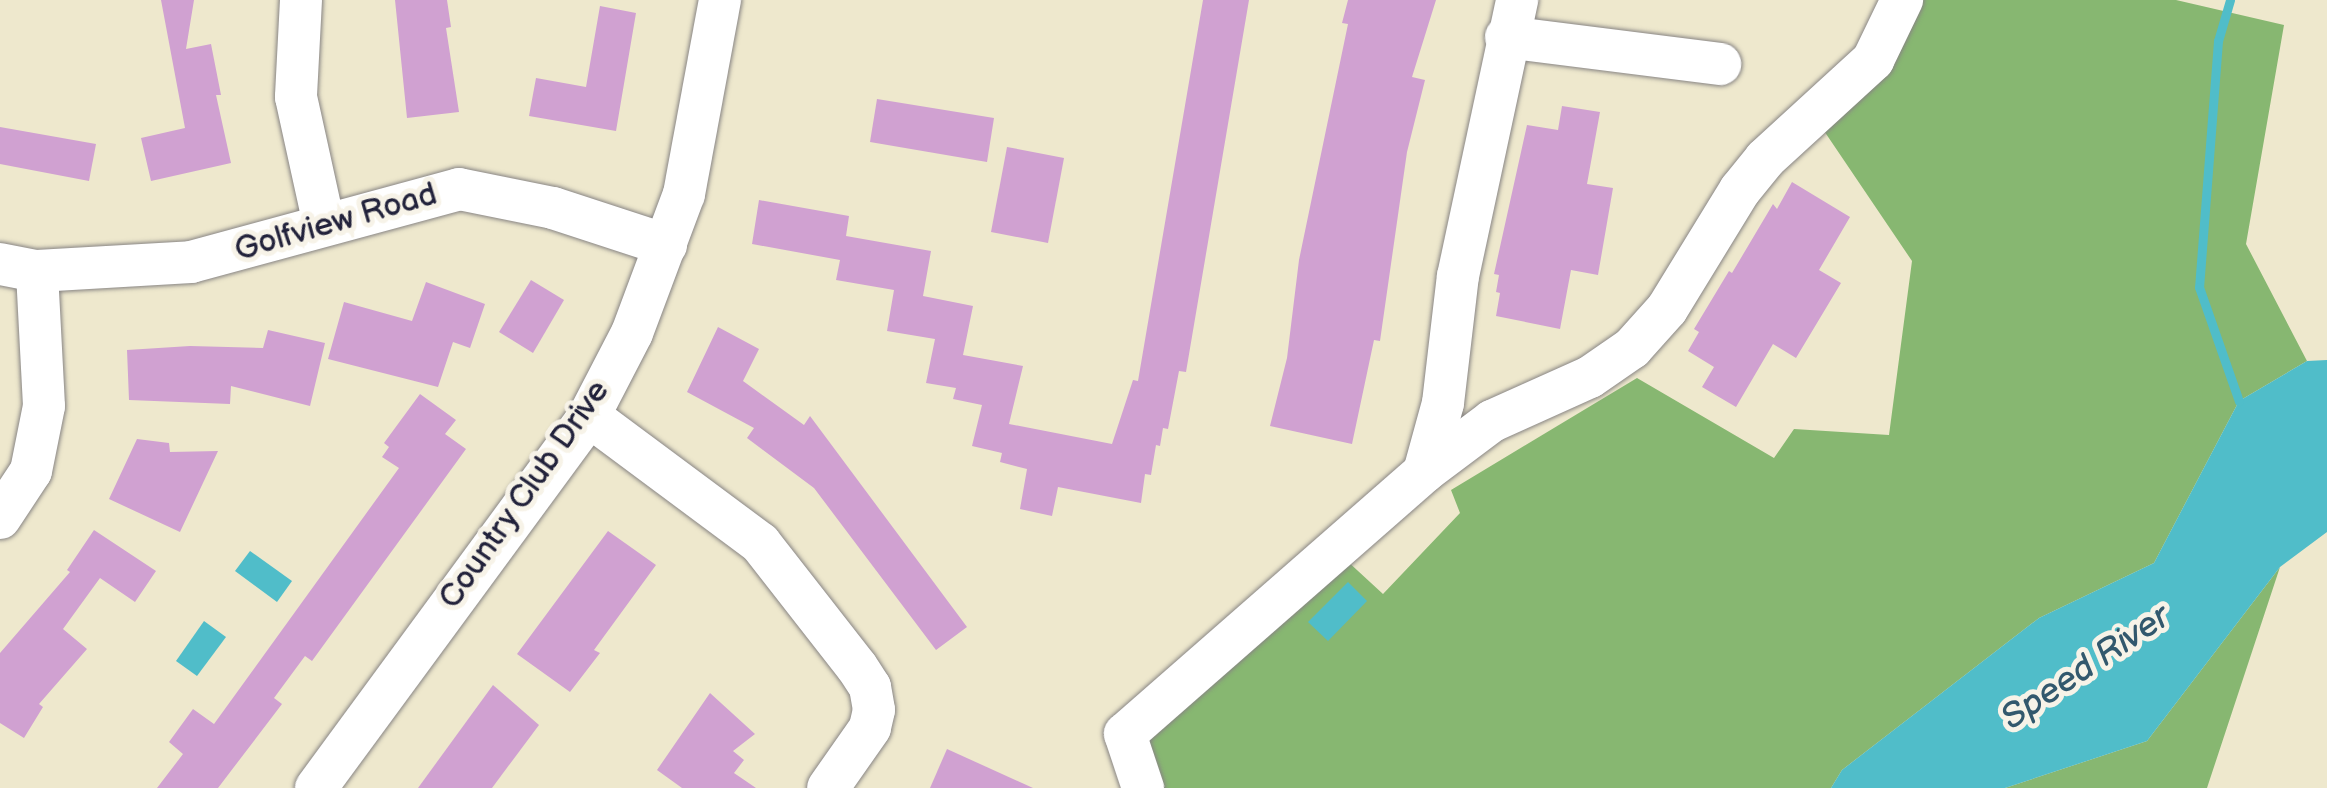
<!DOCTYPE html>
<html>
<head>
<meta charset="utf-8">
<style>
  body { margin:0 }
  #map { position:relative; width:2327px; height:788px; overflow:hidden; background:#eee8cd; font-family:"Balsamiq Sans",sans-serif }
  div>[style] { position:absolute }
  .forest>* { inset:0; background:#87b771 }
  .water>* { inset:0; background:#50bdc9 }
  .stream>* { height:9px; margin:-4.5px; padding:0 4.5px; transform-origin:4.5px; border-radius:4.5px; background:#50bdc9 }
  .building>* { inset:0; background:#d0a1d1 }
  .roads { filter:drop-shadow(0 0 2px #888584) drop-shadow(0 0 2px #888584) }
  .minor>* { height:42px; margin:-21px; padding:0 21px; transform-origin:21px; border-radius:21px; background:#fff }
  span { translate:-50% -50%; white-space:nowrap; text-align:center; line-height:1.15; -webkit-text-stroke:10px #f7f3e8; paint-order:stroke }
  .street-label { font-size:32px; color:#22223b }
  .water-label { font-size:35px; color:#32586d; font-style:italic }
</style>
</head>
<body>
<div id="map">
  <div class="forest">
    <div style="clip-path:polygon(1901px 0,2176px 0,2284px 25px,2246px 244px,2307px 361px,2239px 401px,2154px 563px,2039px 618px,1842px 770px,1831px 788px,1149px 788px,1137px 735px,1345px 559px,1383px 594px,1460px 513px,1451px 490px,1637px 378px,1774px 458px,1794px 429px,1889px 435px,1912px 261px,1816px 119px)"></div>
    <div style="clip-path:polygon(2280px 567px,2207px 788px,2005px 788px,2147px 741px)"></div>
  </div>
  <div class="water">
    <div style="clip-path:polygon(2327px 360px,2327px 532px,2280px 567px,2147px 741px,2005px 788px,1831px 788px,1842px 770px,2039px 618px,2154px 563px,2239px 401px,2307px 361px)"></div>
    <div style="clip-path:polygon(250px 551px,292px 581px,277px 602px,235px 571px)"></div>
    <div style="clip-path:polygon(1348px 582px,1367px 601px,1328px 641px,1308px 622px)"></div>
    <div style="clip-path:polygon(204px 621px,226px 637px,197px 676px,176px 661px)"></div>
  </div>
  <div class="stream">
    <div style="left:2230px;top:0;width:43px;rotate:106.3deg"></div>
    <div style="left:2218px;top:41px;width:247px;rotate:94.4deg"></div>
    <div style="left:2199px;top:287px;width:121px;rotate:70.7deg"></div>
  </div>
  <div class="building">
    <div style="clip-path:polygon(161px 0,194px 0,186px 49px,211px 44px,221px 95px,216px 95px,231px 163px,151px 181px,141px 138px,185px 128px)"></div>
    <div style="clip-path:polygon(395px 0,447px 0,451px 27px,446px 28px,459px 112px,407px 118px)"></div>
    <div style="clip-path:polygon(1203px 0,1249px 0,1186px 372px,1179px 371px,1168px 429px,1163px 428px,1160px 446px,1156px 445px,1151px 475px,1145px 474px,1141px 503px,1058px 487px,1052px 516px,1020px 509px,1027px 469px,1000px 462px,1002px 453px,972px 446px,982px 405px,953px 399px,956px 388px,926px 383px,935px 339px,887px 331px,894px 290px,836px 280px,840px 260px,752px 244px,759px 200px,849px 216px,846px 236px,931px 251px,923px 296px,973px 306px,963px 355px,1023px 366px,1009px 424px,1112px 444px,1133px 380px,1138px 381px)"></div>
    <div style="clip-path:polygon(1348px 0,1436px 0,1412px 77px,1425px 80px,1407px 152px,1380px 341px,1374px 340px,1352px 444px,1270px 426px,1287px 358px,1299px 260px,1348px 24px,1342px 23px)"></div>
    <div style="clip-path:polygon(600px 6px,636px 13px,616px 131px,529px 116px,536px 78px,586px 87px)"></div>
    <div style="clip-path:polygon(877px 99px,994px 118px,987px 162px,870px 142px)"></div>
    <div style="clip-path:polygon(1562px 106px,1600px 112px,1587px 184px,1613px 188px,1598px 275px,1571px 270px,1560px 329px,1496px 316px,1500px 293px,1496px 292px,1499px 275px,1494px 274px,1527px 125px,1558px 130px)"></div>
    <div style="clip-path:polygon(0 127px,96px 144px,89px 181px,0 164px)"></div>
    <div style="clip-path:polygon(1007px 147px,1064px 158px,1048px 243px,991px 232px)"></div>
    <div style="clip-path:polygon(1792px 182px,1850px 217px,1819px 270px,1841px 283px,1796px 358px,1773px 344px,1736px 407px,1702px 387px,1714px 367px,1688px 351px,1699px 332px,1694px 329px,1729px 271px,1732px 273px,1773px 204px,1777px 209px)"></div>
    <div style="clip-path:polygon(531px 280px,564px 300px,533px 353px,499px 332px)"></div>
    <div style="clip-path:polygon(426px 282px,485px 304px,470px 348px,453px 342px,438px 387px,328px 359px,344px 302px,412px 321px)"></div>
    <div style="clip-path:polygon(718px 327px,759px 349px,743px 381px,804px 425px,810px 416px,967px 627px,936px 650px,814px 488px,747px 438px,754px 428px,687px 392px)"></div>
    <div style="clip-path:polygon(268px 330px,325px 343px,310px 406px,231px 386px,230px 404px,129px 400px,127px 350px,190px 346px,263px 348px)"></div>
    <div style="clip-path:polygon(420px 394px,456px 420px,445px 434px,466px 449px,312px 661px,305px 656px,274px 698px,282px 704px,218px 788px,157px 788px,183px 754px,169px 742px,193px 709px,214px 724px,399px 468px,382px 457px,389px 447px,384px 443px)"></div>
    <div style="clip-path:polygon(137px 439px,169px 443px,170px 452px,218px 451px,180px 532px,109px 499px)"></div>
    <div style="clip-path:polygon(94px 530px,156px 571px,135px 602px,100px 578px,63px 629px,87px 649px,39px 704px,43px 707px,24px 738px,0 723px,0 653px,70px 572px,67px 570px)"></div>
    <div style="clip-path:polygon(608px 531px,656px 565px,594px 650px,600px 653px,570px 692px,517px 654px)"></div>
    <div style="clip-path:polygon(493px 685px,539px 725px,492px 788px,418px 788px)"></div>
    <div style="clip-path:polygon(710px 693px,755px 734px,733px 751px,744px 760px,734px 773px,756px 788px,682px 788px,657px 770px)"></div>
    <div style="clip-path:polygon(947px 749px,1033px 788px,930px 788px)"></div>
  </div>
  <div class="roads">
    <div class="minor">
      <div style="left:301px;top:0;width:97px;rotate:93deg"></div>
      <div style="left:296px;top:97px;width:130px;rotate:77.6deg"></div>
      <div style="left:1506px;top:37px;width:216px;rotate:7.2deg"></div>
      <div style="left:0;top:264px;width:38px;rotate:11deg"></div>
      <div style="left:37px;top:271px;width:154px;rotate:-3.3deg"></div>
      <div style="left:191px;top:262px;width:278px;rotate:-15.2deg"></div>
      <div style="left:459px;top:189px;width:96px;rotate:11.4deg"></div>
      <div style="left:553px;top:208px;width:119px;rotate:18.1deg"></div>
      <div style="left:589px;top:416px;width:213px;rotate:36.6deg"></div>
      <div style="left:760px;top:543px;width:157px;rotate:52deg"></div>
      <div style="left:857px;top:667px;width:24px;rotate:57deg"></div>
      <div style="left:870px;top:687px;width:23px;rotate:80deg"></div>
      <div style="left:874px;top:710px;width:18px;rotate:103deg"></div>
      <div style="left:870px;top:728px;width:73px;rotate:125deg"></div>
      <div style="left:1424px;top:472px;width:72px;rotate:-74.6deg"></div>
      <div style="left:1443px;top:403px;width:128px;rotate:-83.3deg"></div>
      <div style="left:1458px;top:276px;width:282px;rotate:-77.9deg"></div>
      <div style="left:0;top:518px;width:56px;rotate:-56.6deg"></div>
      <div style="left:31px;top:471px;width:66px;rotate:-78.7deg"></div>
      <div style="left:44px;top:406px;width:135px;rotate:-93deg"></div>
      <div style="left:316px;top:788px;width:461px;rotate:-53.7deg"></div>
      <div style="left:589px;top:416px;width:93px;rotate:-62.6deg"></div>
      <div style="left:632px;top:333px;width:148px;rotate:-69.5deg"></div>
      <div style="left:684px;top:194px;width:197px;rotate:-79.5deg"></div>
      <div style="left:1143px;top:788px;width:57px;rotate:-108.4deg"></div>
      <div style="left:1125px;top:734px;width:398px;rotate:-41.2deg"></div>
      <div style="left:1424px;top:472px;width:85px;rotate:-36.9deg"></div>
      <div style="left:1492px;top:421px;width:107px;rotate:-24.2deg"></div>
      <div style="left:1590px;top:377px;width:51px;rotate:-34.6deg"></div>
      <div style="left:1632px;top:348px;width:52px;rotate:-48.1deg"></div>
      <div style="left:1667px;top:309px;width:140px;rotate:-58.5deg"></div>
      <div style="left:1740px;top:190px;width:40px;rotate:-51deg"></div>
      <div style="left:1765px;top:159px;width:147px;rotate:-42.5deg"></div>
      <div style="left:1873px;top:60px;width:67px;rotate:-64.2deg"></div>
    </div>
  </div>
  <div class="street-label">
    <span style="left:336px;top:223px;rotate:-16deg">Golfview Road</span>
    <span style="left:525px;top:495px;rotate:-55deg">Country Club Drive</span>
  </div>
  <div class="water-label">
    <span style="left:2086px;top:668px;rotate:-34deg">Speed River</span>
  </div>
</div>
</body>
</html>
